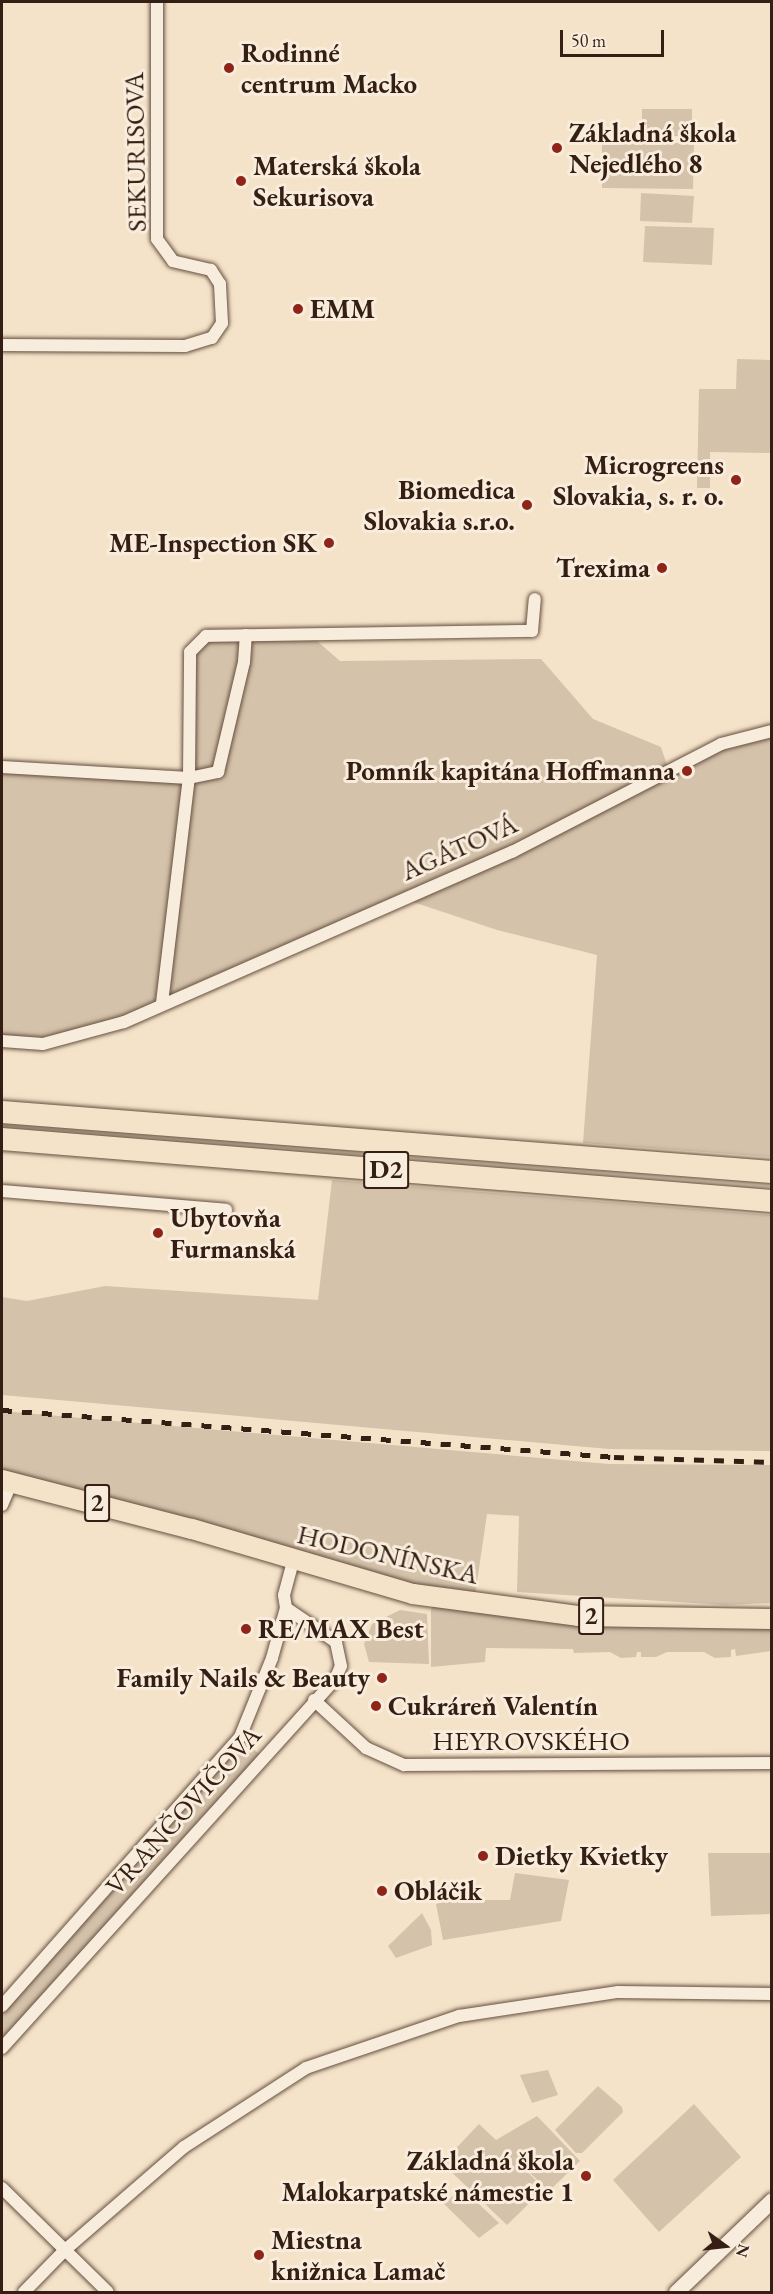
<!DOCTYPE html>
<html>
<head>
<meta charset="utf-8">
<style>
  body { margin:0 }
  #map { position:relative; width:773px; height:2294px; overflow:hidden; background:#f5e3c9; font-family:"EB Garamond",serif }
  div>[style] { position:absolute }
  .green>* { inset:0; background:#d4c2aa }
  .roads { filter:drop-shadow(0 0 2px #654f40) drop-shadow(0 0 2px #654f40) }
  .minor>* { height:12px; margin:-6px; padding:0 6px; transform-origin:6px; border-radius:6px; background:#f8eddc }
  .tertiary>* { height:15px; margin:-7.5px; padding:0 7.5px; transform-origin:7.5px; border-radius:7.5px; background:#f8eddc }
  .primary>* { height:20px; margin:-10px; padding:0 10px; transform-origin:10px; border-radius:10px; background:#f5e3c9 }
  .motorway>* { height:22px; margin:-11px; padding:0 11px; transform-origin:11px; border-radius:11px; background:#f5e3c9 }
  .rail>* { height:4.5px; margin-top:-2.25px; transform-origin:0; background:repeating-linear-gradient(90deg,#351e13 0 10px,transparent 0 20px) }
  .dots>* { width:16px; height:16px; translate:-50% -50%; box-sizing:border-box; border:3px solid #f8eddc; border-radius:50% }
  span { translate:-50% -50%; white-space:nowrap; text-align:center; line-height:1.15; -webkit-text-stroke:6px #f8eddc; paint-order:stroke }
  .shield-label span { padding:2px 4px; background:#f8eddc; border:2px solid; border-radius:4px; -webkit-text-stroke-width:0 }
  .shield-label { font-size:26px; color:#351e13; font-weight:700 }
  .poi-label { font-size:27px; color:#351e13; font-weight:700 }
  .left { translate:0 -50%; text-align:left }
  .right { translate:-100% -50%; text-align:right }
  .street-label { font-size:27px; color:#351e13 }
  .frame { position:absolute; inset:0; border:3px solid #351e13; pointer-events:none }
  .north { position:absolute; left:695px; top:2216px; width:60px; height:60px; -webkit-text-stroke:4px #f8eddc; paint-order:stroke; rotate:105deg; font-size:16px; font-weight:700; line-height:24px; text-align:center; color:#351e13 }
  .north::after { content:''; display:block; margin:auto; width:21px; height:27px; background:#351e13; clip-path:polygon(50% 0,100% 100%,50% 72%,0 100%) }
  .scale { position:absolute; left:560px; top:30px; width:104px; height:27px; box-sizing:border-box; border:3px solid #351e13; border-top:0; padding-left:8px; font-size:18px; line-height:21px; white-space:nowrap; color:#351e13; -webkit-text-stroke:4px #f8eddc; paint-order:stroke }
</style>
</head>
<body>
<div id="map">
  <div class="green">
    <div style="clip-path:polygon(642px 109px,692px 109px,692px 136px,642px 136px)"></div>
    <div style="clip-path:polygon(602px 143px,694px 143px,693px 189px,602px 188px)"></div>
    <div style="clip-path:polygon(641px 193px,694px 196px,692px 223px,640px 221px)"></div>
    <div style="clip-path:polygon(645px 226px,714px 228px,712px 265px,643px 262px)"></div>
    <div style="clip-path:polygon(737px 359px,771px 360px,771px 453px,710px 452px,710px 488px,697px 488px,699px 389px,736px 389px)"></div>
    <div style="clip-path:polygon(309px 634px,340px 661px,541px 659px,593px 719px,661px 747px,668px 768px,771px 731px,771px 1157px,583px 1143px,597px 955px,497px 930px,404px 899px,80px 1036px,2px 1041px,2px 767px,189px 777px,190px 652px,206px 636px)"></div>
    <div style="clip-path:polygon(332px 1180px,771px 1215px,771px 1451px,609px 1449px,2px 1395px,2px 1297px,27px 1301px,105px 1286px,318px 1300px)"></div>
    <div style="clip-path:polygon(2px 1411px,609px 1464px,771px 1465px,771px 1603px,726px 1605px,517px 1592px,519px 1516px,487px 1514px,474px 1603px,771px 1619px,771px 1651px,736px 1656px,735px 1649px,731px 1650px,731px 1657px,715px 1658px,704px 1652px,667px 1652px,656px 1657px,641px 1657px,641px 1652px,637px 1652px,636px 1657px,621px 1658px,610px 1652px,574px 1653px,573px 1649px,486px 1648px,485px 1662px,431px 1667px,431px 1610px,436px 1598px,2px 1480px)"></div>
    <div style="clip-path:polygon(400px 1610px,427px 1614px,429px 1664px,369px 1662px,364px 1644px,372px 1624px)"></div>
    <div style="clip-path:polygon(240px 1737px,262px 1757px,2px 2048px,2px 2006px)"></div>
    <div style="clip-path:polygon(708px 1853px,771px 1853px,771px 1914px,711px 1916px)"></div>
    <div style="clip-path:polygon(515px 1873px,569px 1880px,561px 1921px,443px 1940px,436px 1904px,450px 1900px,510px 1900px)"></div>
    <div style="clip-path:polygon(422px 1913px,431px 1930px,432px 1945px,396px 1958px,388px 1946px)"></div>
    <div style="clip-path:polygon(548px 2070px,558px 2095px,532px 2103px,520px 2075px)"></div>
    <div style="clip-path:polygon(598px 2086px,622px 2107px,623px 2112px,582px 2153px,576px 2153px,555px 2130px)"></div>
    <div style="clip-path:polygon(694px 2104px,741px 2157px,659px 2232px,613px 2180px)"></div>
    <div style="clip-path:polygon(537px 2116px,580px 2161px,549px 2191px,512px 2156px,544px 2189px,507px 2225px,442px 2163px,479px 2124px,496px 2140px)"></div>
    <div style="clip-path:polygon(462px 2188px,499px 2223px,479px 2238px,444px 2204px)"></div>
  </div>
  <div class="roads">
    <div class="minor">
      <div style="left:2px;top:345px;width:183px;rotate:0.3deg"></div>
      <div style="left:185px;top:346px;width:28px;rotate:-17deg"></div>
      <div style="left:212px;top:338px;width:18px;rotate:-56deg"></div>
      <div style="left:222px;top:323px;width:39px;rotate:-93deg"></div>
      <div style="left:220px;top:284px;width:17px;rotate:-123deg"></div>
      <div style="left:211px;top:270px;width:39px;rotate:-167deg"></div>
      <div style="left:173px;top:261px;width:27px;rotate:-126deg"></div>
      <div style="left:157px;top:239px;width:237px;rotate:-90deg"></div>
      <div style="left:2px;top:767px;width:187px;rotate:3.4deg"></div>
      <div style="left:189px;top:778px;width:30px;rotate:-12deg"></div>
      <div style="left:218px;top:772px;width:113px;rotate:-76.7deg"></div>
      <div style="left:244px;top:662px;width:27px;rotate:-86deg"></div>
      <div style="left:162px;top:1003px;width:227px;rotate:-83.2deg"></div>
      <div style="left:189px;top:778px;width:126px;rotate:-89.5deg"></div>
      <div style="left:190px;top:652px;width:23px;rotate:-45deg"></div>
      <div style="left:206px;top:636px;width:326px;rotate:-0.9deg"></div>
      <div style="left:532px;top:631px;width:32px;rotate:-85deg"></div>
      <div style="left:2px;top:1041px;width:41px;rotate:4.2deg"></div>
      <div style="left:43px;top:1044px;width:84px;rotate:-15.2deg"></div>
      <div style="left:124px;top:1022px;width:424px;rotate:-23.7deg"></div>
      <div style="left:512px;top:852px;width:235px;rotate:-27.3deg"></div>
      <div style="left:721px;top:744px;width:53px;rotate:-14.3deg"></div>
      <div style="left:2px;top:1191px;width:225px;rotate:4.8deg"></div>
      <div style="left:2px;top:1505px;width:25px;rotate:-67deg"></div>
      <div style="left:314px;top:1700px;width:71px;rotate:42.7deg"></div>
      <div style="left:366px;top:1748px;width:42px;rotate:24.1deg"></div>
      <div style="left:404px;top:1765px;width:368px;rotate:-0.3deg"></div>
      <div style="left:2px;top:2006px;width:359px;rotate:-48.5deg"></div>
      <div style="left:240px;top:1737px;width:85px;rotate:-67.9deg"></div>
      <div style="left:272px;top:1658px;width:52px;rotate:-74.4deg"></div>
      <div style="left:286px;top:1608px;width:13px;rotate:-99deg"></div>
      <div style="left:284px;top:1595px;width:35px;rotate:-75deg"></div>
      <div style="left:2px;top:2048px;width:496px;rotate:-47.9deg"></div>
      <div style="left:335px;top:1680px;width:15px;rotate:-67deg"></div>
      <div style="left:341px;top:1666px;width:25px;rotate:-102deg"></div>
      <div style="left:336px;top:1642px;width:60px;rotate:-145.8deg"></div>
      <div style="left:2px;top:2188px;width:148px;rotate:44.5deg"></div>
      <div style="left:24px;top:2292px;width:59px;rotate:-45.7deg"></div>
      <div style="left:65px;top:2250px;width:157px;rotate:-40.9deg"></div>
      <div style="left:184px;top:2147px;width:145px;rotate:-32.9deg"></div>
      <div style="left:306px;top:2068px;width:162px;rotate:-18.8deg"></div>
      <div style="left:459px;top:2016px;width:161px;rotate:-8.6deg"></div>
      <div style="left:618px;top:1992px;width:154px;rotate:0.7deg"></div>
    </div>
    <div class="tertiary">
      <div style="left:676px;top:2292px;width:133px;rotate:-43.8deg"></div>
    </div>
    <div class="primary">
      <div style="left:2px;top:1480px;width:196px;rotate:14.5deg"></div>
      <div style="left:192px;top:1529px;width:230px;rotate:16.4deg"></div>
      <div style="left:413px;top:1594px;width:166px;rotate:7.6deg"></div>
      <div style="left:578px;top:1616px;width:194px;rotate:0.9deg"></div>
    </div>
    <div class="motorway">
      <div style="left:2px;top:1112px;width:772px;rotate:4.46deg"></div>
      <div style="left:2px;top:1139px;width:772px;rotate:4.6deg"></div>
    </div>
  </div>
  <div class="rail">
    <div style="left:2px;top:1410px;width:614px;rotate:4.39deg"></div>
    <div style="left:614px;top:1457px;width:158px;rotate:1.8deg"></div>
  </div>
  <div class="dots">
    <div style="left:229px;top:68px;background:#8f2418"></div>
    <div style="left:557px;top:148px;background:#8f2418"></div>
    <div style="left:241px;top:181px;background:#8f2418"></div>
    <div style="left:298px;top:309px;background:#8f2418"></div>
    <div style="left:736px;top:480px;background:#8f2418"></div>
    <div style="left:527px;top:505px;background:#8f2418"></div>
    <div style="left:329px;top:543px;background:#8f2418"></div>
    <div style="left:662px;top:568px;background:#8f2418"></div>
    <div style="left:687px;top:771px;background:#8f2418"></div>
    <div style="left:158px;top:1233px;background:#8f2418"></div>
    <div style="left:246px;top:1629px;background:#8f2418"></div>
    <div style="left:382px;top:1678px;background:#8f2418"></div>
    <div style="left:376px;top:1706px;background:#8f2418"></div>
    <div style="left:483px;top:1856px;background:#8f2418"></div>
    <div style="left:382px;top:1891px;background:#8f2418"></div>
    <div style="left:586px;top:2176px;background:#8f2418"></div>
    <div style="left:259px;top:2255px;background:#8f2418"></div>
  </div>
  <div class="shield-label">
    <span style="left:386px;top:1170px">D2</span>
    <span style="left:97px;top:1503px">2</span>
    <span style="left:591px;top:1616px">2</span>
  </div>
  <div class="poi-label">
    <span class="left" style="left:241px;top:68px">Rodinné<br>centrum Macko</span>
    <span class="left" style="left:569px;top:148px">Základná škola<br>Nejedlého 8</span>
    <span class="left" style="left:253px;top:181px">Materská škola<br>Sekurisova</span>
    <span class="left" style="left:310px;top:309px">EMM</span>
    <span class="right" style="left:724px;top:480px">Microgreens<br>Slovakia, s. r. o.</span>
    <span class="right" style="left:515px;top:505px">Biomedica<br>Slovakia s.r.o.</span>
    <span class="right" style="left:317px;top:543px">ME-Inspection SK</span>
    <span class="right" style="left:650px;top:568px">Trexima</span>
    <span class="right" style="left:675px;top:771px">Pomník kapitána Hoffmanna</span>
    <span class="left" style="left:170px;top:1233px">Ubytovňa<br>Furmanská</span>
    <span class="left" style="left:258px;top:1629px">RE/MAX Best</span>
    <span class="right" style="left:370px;top:1678px">Family Nails &amp; Beauty</span>
    <span class="left" style="left:388px;top:1706px">Cukráreň Valentín</span>
    <span class="left" style="left:495px;top:1856px">Dietky Kvietky</span>
    <span class="left" style="left:394px;top:1891px">Obláčik</span>
    <span class="right" style="left:574px;top:2176px">Základná škola<br>Malokarpatské námestie 1</span>
    <span class="left" style="left:271px;top:2255px">Miestna<br>knižnica Lamač</span>
  </div>
  <div class="street-label">
    <span style="left:135px;top:152px;rotate:-91deg">SEKURISOVA</span>
    <span style="left:459px;top:847px;rotate:-24deg">AGÁTOVÁ</span>
    <span style="left:388px;top:1554px;rotate:13deg">HODONÍNSKA</span>
    <span style="left:531px;top:1741px">HEYROVSKÉHO</span>
    <span style="left:183px;top:1810px;rotate:-48deg">VRANČOVIČOVA</span>
  </div>
  <div class="frame"></div>
  <div class="north">N</div>
  <div class="scale">50 m</div>
</div>
</body>
</html>
